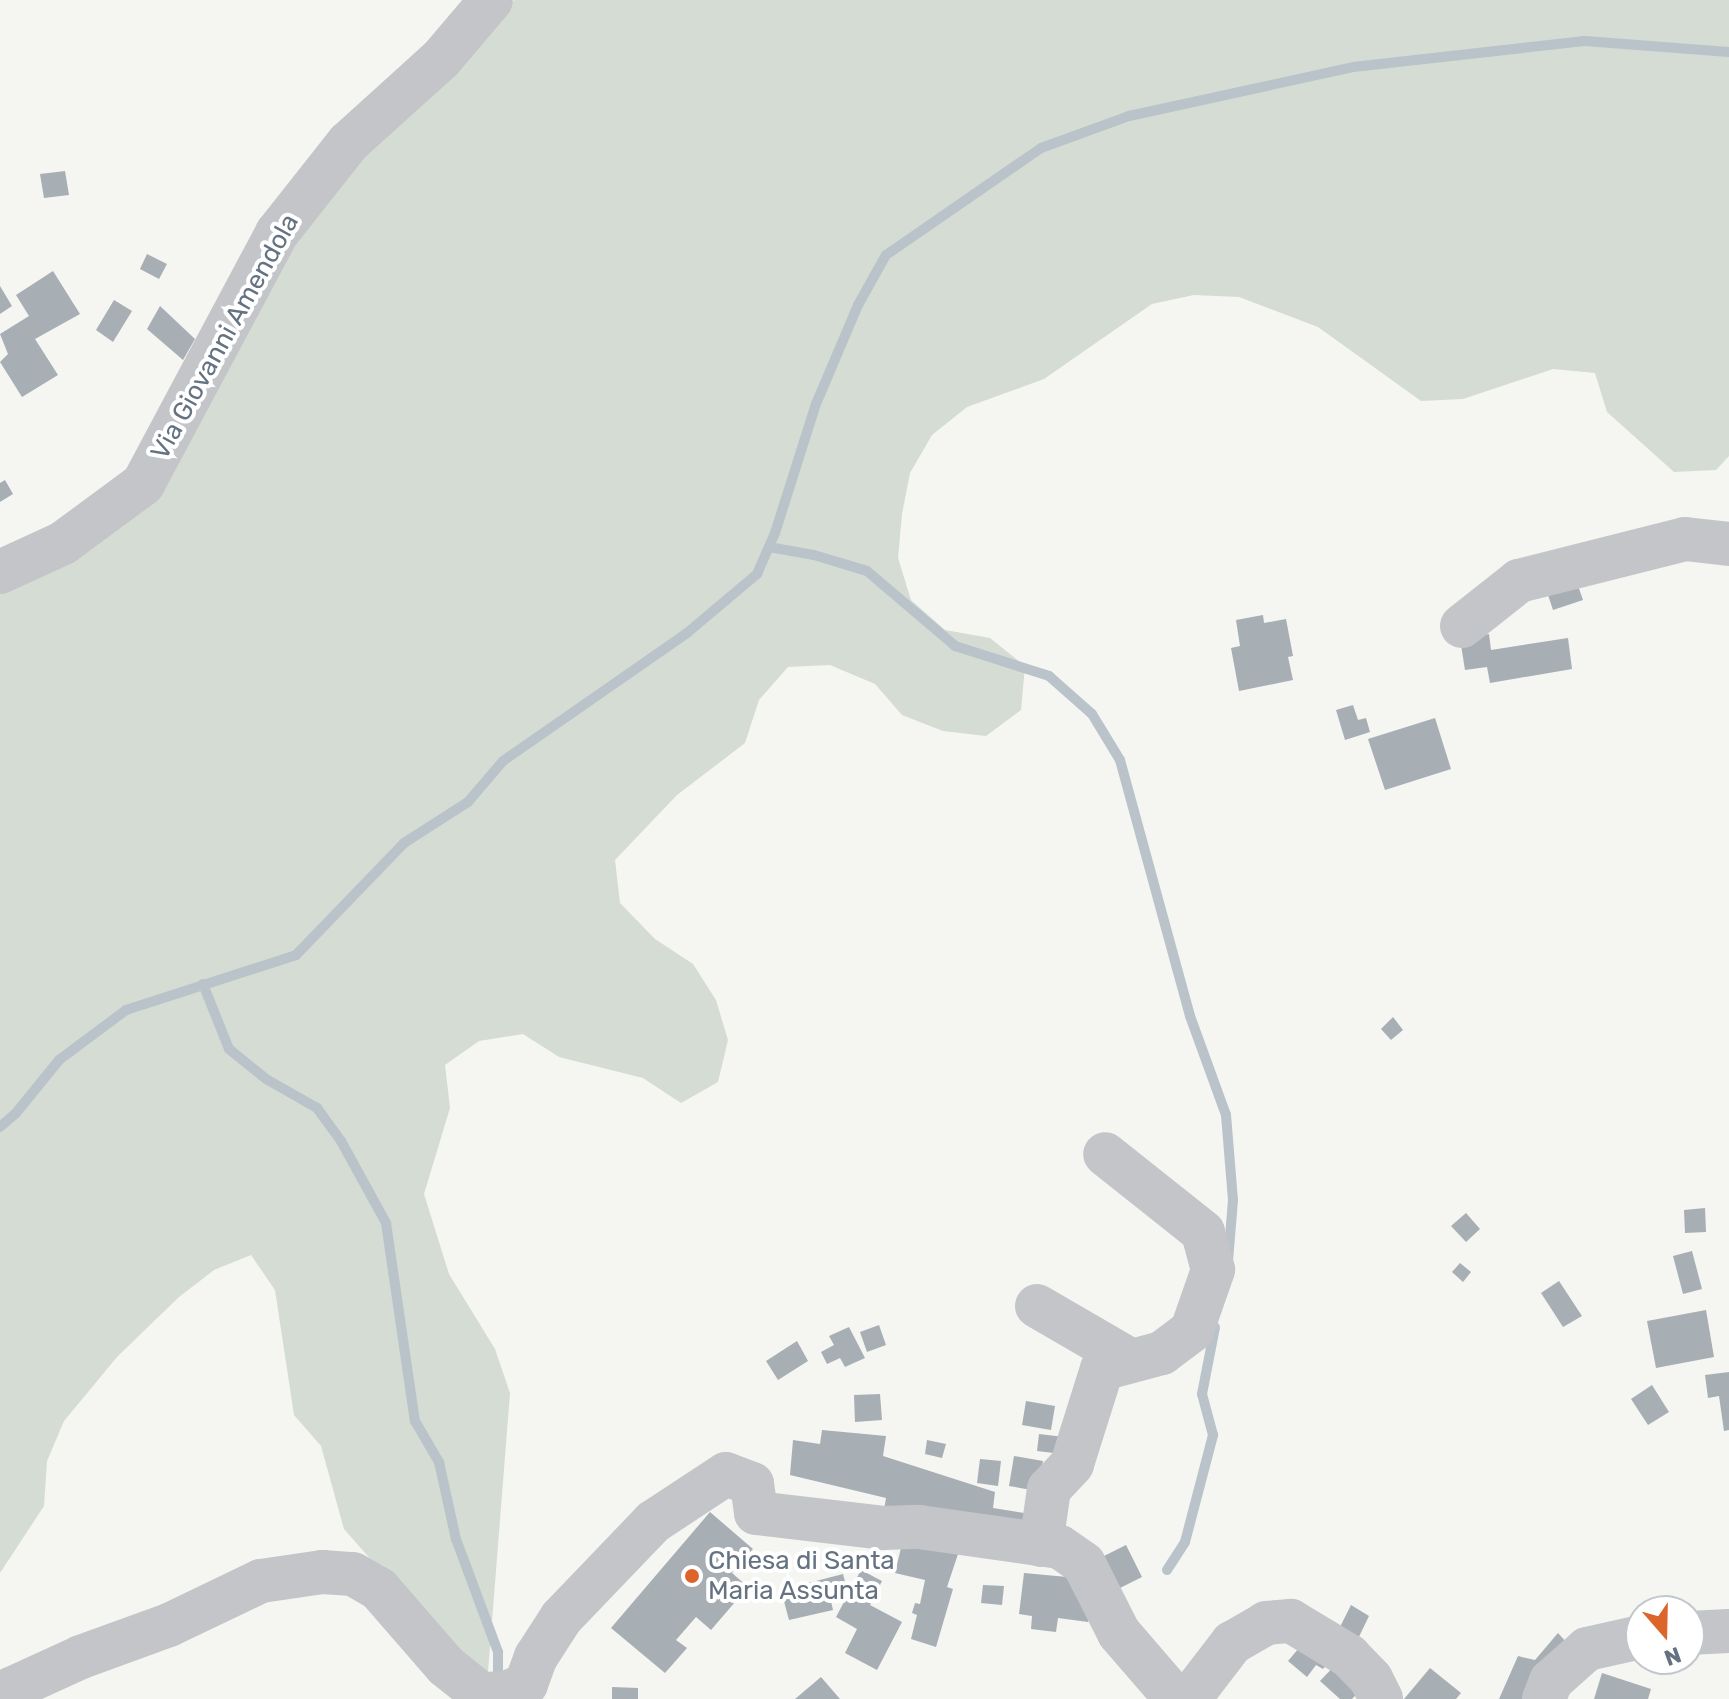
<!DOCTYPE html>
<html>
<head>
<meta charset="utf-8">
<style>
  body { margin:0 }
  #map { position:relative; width:1729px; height:1699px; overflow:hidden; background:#f5f5f2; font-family:Rubik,sans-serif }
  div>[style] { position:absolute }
  .green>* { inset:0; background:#d5dcd3 }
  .stream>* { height:10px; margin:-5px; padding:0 5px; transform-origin:5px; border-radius:5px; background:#bac3c9 }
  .building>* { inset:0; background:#a7aeb4 }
  .minor>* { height:44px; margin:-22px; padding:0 22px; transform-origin:22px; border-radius:22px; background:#c3c5c9 }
  .dots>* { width:22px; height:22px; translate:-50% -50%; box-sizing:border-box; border:4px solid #fff; border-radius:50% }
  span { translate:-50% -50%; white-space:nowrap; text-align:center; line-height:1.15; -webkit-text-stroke:8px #fff; paint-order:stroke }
  .street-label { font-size:26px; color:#657281 }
  .poi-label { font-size:26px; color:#657281 }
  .left { translate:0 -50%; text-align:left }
  .north { position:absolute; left:1625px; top:1595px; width:80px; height:80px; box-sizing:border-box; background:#fff; border:2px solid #c1c7cd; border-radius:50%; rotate:160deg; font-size:22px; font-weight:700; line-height:32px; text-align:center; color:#657281 }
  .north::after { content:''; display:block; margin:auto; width:28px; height:36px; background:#dc652b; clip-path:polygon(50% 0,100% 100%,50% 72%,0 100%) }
</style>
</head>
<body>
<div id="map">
  <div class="green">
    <div style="clip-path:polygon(514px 0,1729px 0,1729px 456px,1716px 470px,1674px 472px,1607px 412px,1595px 373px,1553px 369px,1463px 399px,1421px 401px,1318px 327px,1239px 297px,1194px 295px,1152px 304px,1044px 379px,967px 407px,932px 435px,910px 473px,902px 514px,898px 558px,911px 600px,945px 630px,990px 638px,1025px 666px,1021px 710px,986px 736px,943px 731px,902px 715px,875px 684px,830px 665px,788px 667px,759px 700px,745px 743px,677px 795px,615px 860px,620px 903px,655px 939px,693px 964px,716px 1000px,728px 1040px,718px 1082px,681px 1103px,643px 1078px,559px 1057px,523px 1034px,479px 1041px,445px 1065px,450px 1108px,424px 1194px,449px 1274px,495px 1349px,510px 1393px,488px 1672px,452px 1652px,344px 1529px,321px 1446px,294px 1415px,275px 1290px,251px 1255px,214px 1270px,179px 1297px,117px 1357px,64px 1421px,47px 1461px,44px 1506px,0 1573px,0 579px,86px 538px,278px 268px,333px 182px,454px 75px)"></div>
  </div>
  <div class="stream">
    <div style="left:769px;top:547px;width:46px;rotate:10.1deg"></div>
    <div style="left:814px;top:555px;width:55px;rotate:16.8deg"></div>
    <div style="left:867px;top:571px;width:116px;rotate:40.4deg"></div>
    <div style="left:955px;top:646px;width:99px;rotate:17.7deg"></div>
    <div style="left:1049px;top:676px;width:57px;rotate:41.5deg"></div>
    <div style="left:1092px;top:714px;width:54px;rotate:58.7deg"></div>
    <div style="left:1120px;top:760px;width:265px;rotate:74.7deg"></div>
    <div style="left:1190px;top:1016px;width:105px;rotate:70deg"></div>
    <div style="left:1226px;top:1115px;width:85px;rotate:85.3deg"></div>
    <div style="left:1233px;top:1200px;width:61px;rotate:94.7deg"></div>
    <div style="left:203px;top:984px;width:70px;rotate:68.2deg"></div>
    <div style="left:229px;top:1049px;width:48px;rotate:39deg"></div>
    <div style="left:266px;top:1079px;width:59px;rotate:29.6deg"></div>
    <div style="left:317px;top:1108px;width:41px;rotate:54deg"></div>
    <div style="left:341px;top:1141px;width:94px;rotate:61.2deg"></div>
    <div style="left:386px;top:1223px;width:200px;rotate:81.7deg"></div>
    <div style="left:415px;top:1421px;width:48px;rotate:59.7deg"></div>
    <div style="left:439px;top:1462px;width:79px;rotate:77.6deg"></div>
    <div style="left:456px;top:1539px;width:121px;rotate:69.6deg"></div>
    <div style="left:498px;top:1652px;width:33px;rotate:90deg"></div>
    <div style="left:0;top:1127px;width:21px;rotate:-41deg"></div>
    <div style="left:16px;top:1113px;width:68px;rotate:-50.9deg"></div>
    <div style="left:59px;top:1060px;width:84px;rotate:-36.7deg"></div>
    <div style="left:126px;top:1010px;width:179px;rotate:-17.9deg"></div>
    <div style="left:296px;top:955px;width:156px;rotate:-46deg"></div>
    <div style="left:404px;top:843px;width:76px;rotate:-32.6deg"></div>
    <div style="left:468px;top:802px;width:54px;rotate:-49.5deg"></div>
    <div style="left:503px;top:761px;width:224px;rotate:-34.8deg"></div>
    <div style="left:687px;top:633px;width:92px;rotate:-40.1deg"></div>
    <div style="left:757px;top:574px;width:45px;rotate:-66.3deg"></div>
    <div style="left:775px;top:533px;width:135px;rotate:-72.4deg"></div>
    <div style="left:816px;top:404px;width:108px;rotate:-67deg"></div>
    <div style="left:858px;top:305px;width:57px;rotate:-60.8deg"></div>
    <div style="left:886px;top:255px;width:188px;rotate:-34.6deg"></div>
    <div style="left:1041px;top:148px;width:94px;rotate:-20deg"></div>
    <div style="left:1129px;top:116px;width:229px;rotate:-12.3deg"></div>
    <div style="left:1353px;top:67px;width:233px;rotate:-6.4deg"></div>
    <div style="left:1585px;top:41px;width:144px;rotate:4.4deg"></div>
    <div style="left:1167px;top:1570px;width:33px;rotate:-57deg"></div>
    <div style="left:1185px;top:1542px;width:111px;rotate:-75.3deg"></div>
    <div style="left:1213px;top:1435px;width:42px;rotate:-105deg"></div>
    <div style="left:1202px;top:1394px;width:68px;rotate:-79deg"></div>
  </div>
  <div class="building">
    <div style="clip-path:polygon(65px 171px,69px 195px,44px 198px,40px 174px)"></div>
    <div style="clip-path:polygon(147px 254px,167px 264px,159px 279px,140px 269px)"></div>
    <div style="clip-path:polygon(53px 271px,80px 314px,35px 339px,58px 375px,22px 397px,0 362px,8px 354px,0 334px,29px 316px,16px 295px)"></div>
    <div style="clip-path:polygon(0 286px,12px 306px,0 314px)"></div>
    <div style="clip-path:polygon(114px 300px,132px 311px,113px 342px,96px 330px)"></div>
    <div style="clip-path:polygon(160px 306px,195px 339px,183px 360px,147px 329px)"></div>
    <div style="clip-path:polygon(5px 480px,13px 494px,0 502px,0 483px)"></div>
    <div style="clip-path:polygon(1576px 580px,1583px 600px,1553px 610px,1546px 589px)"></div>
    <div style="clip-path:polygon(1263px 615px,1264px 623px,1286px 619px,1293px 656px,1288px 657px,1293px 680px,1239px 691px,1231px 648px,1240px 646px,1236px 620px)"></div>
    <div style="clip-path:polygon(1489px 634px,1491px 650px,1568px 638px,1572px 669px,1490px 683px,1487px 667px,1465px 670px,1460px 639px)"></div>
    <div style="clip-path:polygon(1353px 705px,1358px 720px,1366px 718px,1370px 732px,1345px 740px,1336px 710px)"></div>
    <div style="clip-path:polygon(1435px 718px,1451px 769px,1385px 790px,1368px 739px)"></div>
    <div style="clip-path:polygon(1393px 1017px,1403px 1030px,1391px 1040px,1381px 1029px)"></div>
    <div style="clip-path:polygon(1705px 1208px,1706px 1232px,1685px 1233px,1684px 1210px)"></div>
    <div style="clip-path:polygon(1466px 1213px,1480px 1229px,1466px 1242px,1451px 1226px)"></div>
    <div style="clip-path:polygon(1692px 1251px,1702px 1289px,1683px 1294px,1673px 1256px)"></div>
    <div style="clip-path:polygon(1460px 1263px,1471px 1272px,1463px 1282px,1452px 1272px)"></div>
    <div style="clip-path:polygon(1559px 1281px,1582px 1316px,1563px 1327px,1541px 1293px)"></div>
    <div style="clip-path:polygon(1706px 1310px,1714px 1357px,1656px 1368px,1647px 1321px)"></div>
    <div style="clip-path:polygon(879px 1325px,886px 1345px,867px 1352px,860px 1332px)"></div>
    <div style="clip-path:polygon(849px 1327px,865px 1358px,845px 1367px,840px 1358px,827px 1364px,821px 1352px,834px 1345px,829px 1336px)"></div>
    <div style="clip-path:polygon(797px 1341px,808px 1361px,778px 1380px,766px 1361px)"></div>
    <div style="clip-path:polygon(1729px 1372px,1729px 1430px,1724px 1431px,1719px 1396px,1708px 1398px,1705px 1375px)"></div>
    <div style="clip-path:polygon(1652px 1385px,1669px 1412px,1648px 1425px,1631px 1399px)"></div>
    <div style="clip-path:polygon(880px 1394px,882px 1420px,855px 1422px,854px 1395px)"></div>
    <div style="clip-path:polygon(1026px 1401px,1055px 1406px,1051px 1430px,1022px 1425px)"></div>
    <div style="clip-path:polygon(822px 1430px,886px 1436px,883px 1456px,995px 1492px,993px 1508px,1031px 1514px,1031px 1538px,883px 1516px,886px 1498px,790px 1475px,793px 1440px,820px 1444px)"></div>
    <div style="clip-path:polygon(1039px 1434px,1064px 1437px,1062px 1454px,1037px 1451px)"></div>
    <div style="clip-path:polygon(927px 1440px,946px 1444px,942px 1458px,925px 1454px)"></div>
    <div style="clip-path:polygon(1014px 1456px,1043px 1461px,1037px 1491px,1009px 1486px)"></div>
    <div style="clip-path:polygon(980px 1459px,1001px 1461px,998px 1486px,977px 1483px)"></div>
    <div style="clip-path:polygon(710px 1512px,753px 1549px,732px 1573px,748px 1587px,711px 1630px,696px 1617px,676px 1640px,687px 1648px,665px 1673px,611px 1628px)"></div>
    <div style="clip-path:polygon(905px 1531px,961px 1545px,947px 1587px,953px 1589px,936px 1647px,911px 1639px,917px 1615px,912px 1613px,915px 1603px,920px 1604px,925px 1580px,895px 1573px)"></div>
    <div style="clip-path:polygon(1126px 1545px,1142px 1577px,1112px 1592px,1096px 1560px)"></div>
    <div style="clip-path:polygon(861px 1570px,882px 1581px,870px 1605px,902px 1622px,877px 1670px,845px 1653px,857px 1629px,836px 1617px)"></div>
    <div style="clip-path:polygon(1024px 1573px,1078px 1578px,1090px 1598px,1088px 1622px,1058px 1618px,1056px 1632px,1031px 1629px,1032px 1616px,1019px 1614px)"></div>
    <div style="clip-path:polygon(843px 1574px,848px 1593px,830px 1597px,833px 1610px,789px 1620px,781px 1590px)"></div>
    <div style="clip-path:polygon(983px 1585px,1004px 1586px,1002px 1605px,981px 1603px)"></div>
    <div style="clip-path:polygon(1351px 1605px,1369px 1616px,1354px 1647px,1336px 1635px)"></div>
    <div style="clip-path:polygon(1558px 1633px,1567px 1643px,1532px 1699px,1499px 1699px,1518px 1656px,1535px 1660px)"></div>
    <div style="clip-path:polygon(1310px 1635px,1334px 1656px,1323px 1669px,1316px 1665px,1307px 1677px,1288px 1661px)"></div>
    <div style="clip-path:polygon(1339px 1661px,1365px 1685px,1352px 1699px,1340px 1699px,1320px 1681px)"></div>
    <div style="clip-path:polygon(1430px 1668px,1461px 1693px,1456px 1699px,1404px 1699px)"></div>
    <div style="clip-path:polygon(1602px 1673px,1651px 1689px,1648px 1699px,1594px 1699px)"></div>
    <div style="clip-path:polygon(821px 1677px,840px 1699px,795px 1699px)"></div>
    <div style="clip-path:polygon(612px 1687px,638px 1688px,638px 1699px,612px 1699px)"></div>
  </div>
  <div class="minor">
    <div style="left:0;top:572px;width:69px;rotate:-24.7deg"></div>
    <div style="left:63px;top:543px;width:99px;rotate:-36.4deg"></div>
    <div style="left:143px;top:484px;width:285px;rotate:-61.9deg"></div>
    <div style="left:277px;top:233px;width:115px;rotate:-51.7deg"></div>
    <div style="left:348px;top:143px;width:125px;rotate:-42.1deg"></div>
    <div style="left:441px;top:59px;width:77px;rotate:-49.7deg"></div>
    <div style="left:1462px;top:626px;width:73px;rotate:-38.3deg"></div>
    <div style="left:1519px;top:581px;width:171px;rotate:-14.2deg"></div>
    <div style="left:1685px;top:539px;width:44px;rotate:6.5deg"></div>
    <div style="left:1037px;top:1306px;width:108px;rotate:30.1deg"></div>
    <div style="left:1041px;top:1545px;width:57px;rotate:-81.9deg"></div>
    <div style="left:1049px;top:1489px;width:34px;rotate:-47deg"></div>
    <div style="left:1072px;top:1464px;width:100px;rotate:-72.5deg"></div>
    <div style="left:1102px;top:1369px;width:62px;rotate:-14.9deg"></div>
    <div style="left:1162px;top:1353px;width:38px;rotate:-37deg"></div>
    <div style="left:1192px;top:1330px;width:64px;rotate:-70.7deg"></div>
    <div style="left:1213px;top:1270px;width:39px;rotate:-105deg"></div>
    <div style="left:1203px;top:1232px;width:125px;rotate:-141.5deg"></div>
    <div style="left:1689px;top:1633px;width:40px;rotate:-2.9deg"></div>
    <div style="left:3px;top:1699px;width:13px;rotate:-51deg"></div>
    <div style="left:11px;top:1689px;width:77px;rotate:-24.6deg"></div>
    <div style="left:81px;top:1657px;width:94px;rotate:-20deg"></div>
    <div style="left:169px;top:1625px;width:102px;rotate:-25.6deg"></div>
    <div style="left:261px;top:1581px;width:62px;rotate:-8.4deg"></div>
    <div style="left:322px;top:1572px;width:31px;rotate:4deg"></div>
    <div style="left:353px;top:1574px;width:30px;rotate:30deg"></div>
    <div style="left:379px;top:1589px;width:102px;rotate:49deg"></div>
    <div style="left:446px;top:1666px;width:45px;rotate:38.7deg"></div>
    <div style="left:481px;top:1694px;width:25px;rotate:-2deg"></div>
    <div style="left:506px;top:1693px;width:22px;rotate:-24deg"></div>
    <div style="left:526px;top:1684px;width:29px;rotate:-70deg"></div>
    <div style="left:536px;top:1657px;width:46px;rotate:-57.3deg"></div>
    <div style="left:561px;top:1618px;width:133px;rotate:-46.2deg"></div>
    <div style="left:653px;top:1522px;width:87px;rotate:-33.3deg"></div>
    <div style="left:726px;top:1474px;width:28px;rotate:21deg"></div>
    <div style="left:752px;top:1484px;width:29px;rotate:82deg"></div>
    <div style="left:756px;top:1513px;width:128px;rotate:6.7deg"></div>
    <div style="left:883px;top:1528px;width:36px;rotate:-2deg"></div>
    <div style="left:919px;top:1527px;width:142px;rotate:8.1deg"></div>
    <div style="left:1060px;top:1547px;width:29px;rotate:35deg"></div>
    <div style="left:1084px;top:1564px;width:77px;rotate:63.1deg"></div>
    <div style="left:1119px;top:1633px;width:87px;rotate:49.2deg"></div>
    <div style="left:1189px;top:1699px;width:71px;rotate:-52.5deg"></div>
    <div style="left:1232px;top:1643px;width:39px;rotate:-30deg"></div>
    <div style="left:1266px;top:1623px;width:25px;rotate:-5deg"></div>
    <div style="left:1291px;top:1621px;width:68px;rotate:31.1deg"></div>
    <div style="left:1349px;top:1656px;width:32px;rotate:46deg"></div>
    <div style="left:1371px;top:1679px;width:22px;rotate:63deg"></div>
    <div style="left:1544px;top:1699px;width:19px;rotate:-69deg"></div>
    <div style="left:1551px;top:1681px;width:48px;rotate:-41.6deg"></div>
    <div style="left:1587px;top:1649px;width:55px;rotate:-12.5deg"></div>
  </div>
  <div class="dots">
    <div style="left:692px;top:1576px;background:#dc652b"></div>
  </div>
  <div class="street-label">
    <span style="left:225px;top:337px;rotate:-61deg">Via Giovanni Amendola</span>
  </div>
  <div class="poi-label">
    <span class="left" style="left:708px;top:1576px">Chiesa di Santa<br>Maria Assunta</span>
  </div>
  <div class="north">N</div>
</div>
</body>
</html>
